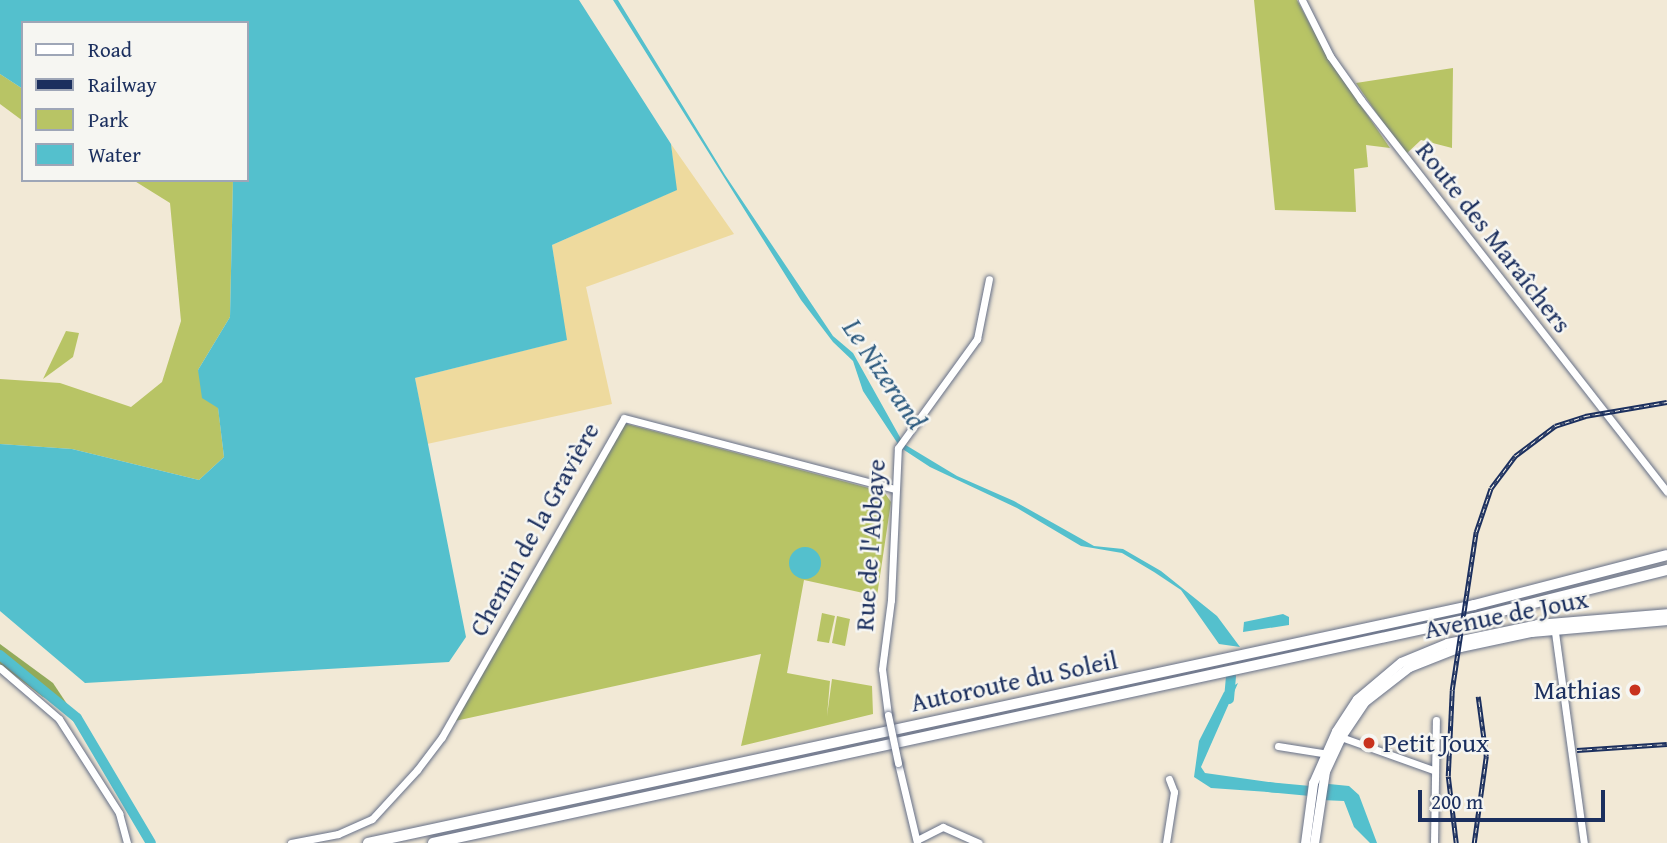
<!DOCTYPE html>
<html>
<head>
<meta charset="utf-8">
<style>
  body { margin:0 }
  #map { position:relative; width:1667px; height:843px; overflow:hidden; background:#f2e9d6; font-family:"Gentium Book Plus",serif }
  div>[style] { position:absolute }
  .green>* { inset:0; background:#b8c465 }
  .forest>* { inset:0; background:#92aa5a }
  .sand>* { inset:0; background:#eeda9e }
  .water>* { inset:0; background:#54c0cd }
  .round { border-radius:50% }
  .river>* { height:10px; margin:-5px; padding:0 5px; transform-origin:5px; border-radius:5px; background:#54c0cd }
  .roads { filter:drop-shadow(0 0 2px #667088) drop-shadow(0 0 2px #667088) }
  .minor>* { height:7px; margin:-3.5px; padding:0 3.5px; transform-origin:3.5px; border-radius:3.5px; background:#fff }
  .major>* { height:9px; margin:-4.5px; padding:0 4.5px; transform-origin:4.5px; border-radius:4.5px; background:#fff }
  .highway>* { height:10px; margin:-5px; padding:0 5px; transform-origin:5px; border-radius:5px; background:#fff }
  .rail>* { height:4.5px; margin-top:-2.25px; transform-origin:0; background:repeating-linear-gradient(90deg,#f6f6f2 0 5px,#1b2f5e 0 10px); box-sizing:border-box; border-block:2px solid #1b2f5e }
  .bridges { filter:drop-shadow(0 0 2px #667088) drop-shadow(0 0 2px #667088) }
  .minor-bridge>* { height:7px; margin:-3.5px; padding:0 3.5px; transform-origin:3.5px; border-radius:3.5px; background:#fff }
  .dots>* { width:19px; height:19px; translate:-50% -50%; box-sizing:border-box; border:4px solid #f6f6f2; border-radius:50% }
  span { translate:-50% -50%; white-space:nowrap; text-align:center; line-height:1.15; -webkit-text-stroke:5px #f6f6f2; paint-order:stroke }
  .street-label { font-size:26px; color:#1b2f5e }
  .poi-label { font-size:26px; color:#1b2f5e }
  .right { translate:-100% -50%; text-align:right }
  .left { translate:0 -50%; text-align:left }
  .water-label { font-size:28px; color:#2c5a7f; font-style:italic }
  .legend { position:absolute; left:21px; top:21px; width:228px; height:161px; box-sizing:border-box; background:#f6f6f2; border:2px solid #9ea6b7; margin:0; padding:9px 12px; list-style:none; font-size:21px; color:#1b2f5e }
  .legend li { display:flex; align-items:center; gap:14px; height:35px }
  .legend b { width:35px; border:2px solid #9ea6b7 }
  .scale { position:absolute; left:1418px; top:790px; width:187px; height:32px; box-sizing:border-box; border:4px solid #1b2f5e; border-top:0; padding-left:9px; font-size:21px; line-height:24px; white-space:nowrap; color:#1b2f5e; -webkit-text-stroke:5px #f6f6f2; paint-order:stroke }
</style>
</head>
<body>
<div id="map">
  <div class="green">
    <div style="clip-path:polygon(1254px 0,1297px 0,1327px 56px,1390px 148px,1366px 145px,1368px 167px,1354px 169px,1356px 212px,1275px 210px)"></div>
    <div style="clip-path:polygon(1453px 68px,1452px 148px,1421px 140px,1405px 155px,1356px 83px)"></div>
    <div style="clip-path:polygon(0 74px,23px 89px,23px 121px,0 104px)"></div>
    <div style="clip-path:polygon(133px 180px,233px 180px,230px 317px,198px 370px,218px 407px,224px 457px,199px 480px,72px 449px,0 444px,0 379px,60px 383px,131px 407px,162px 382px,181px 321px,170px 203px)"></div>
    <div style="clip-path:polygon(66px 331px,79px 333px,73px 357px,43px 379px)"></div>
    <div style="clip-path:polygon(623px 423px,884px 492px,891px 502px,877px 596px,804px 580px,787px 673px,830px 681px,827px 716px,832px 679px,872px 686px,873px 714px,741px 746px,761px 654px,455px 721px)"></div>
    <div style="clip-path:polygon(822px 613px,835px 616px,829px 643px,817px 641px)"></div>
    <div style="clip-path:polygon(837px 616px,850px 619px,845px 646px,832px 643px)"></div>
  </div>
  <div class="forest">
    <div style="clip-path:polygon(0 644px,53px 683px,67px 704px,43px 697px,0 664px)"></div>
  </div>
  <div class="sand">
    <div style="clip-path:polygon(671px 144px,734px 234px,586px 287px,612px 404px,427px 444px,415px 378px,566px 340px,552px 245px,676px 190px)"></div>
  </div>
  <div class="water">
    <div style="clip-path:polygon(0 0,579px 0,671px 144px,677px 190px,552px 245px,567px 340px,415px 378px,466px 637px,449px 662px,85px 683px,0 611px,0 444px,72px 449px,199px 480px,224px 457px,218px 408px,202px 398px,198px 370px,230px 317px,233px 180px,247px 180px,247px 23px,23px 23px,23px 89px,0 74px)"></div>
    <div style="clip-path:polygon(613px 0,618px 0,725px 175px,833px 336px,853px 353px,901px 439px,898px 444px,863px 391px,853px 361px,833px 342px,801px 300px)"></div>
    <div style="clip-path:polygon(904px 444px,957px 476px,1014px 501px,1094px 546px,1123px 549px,1161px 571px,1217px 616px,1240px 647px,1219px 644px,1181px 590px,1154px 572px,1122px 553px,1081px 546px,1017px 508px,930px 467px,901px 448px)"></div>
    <div class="round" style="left:789px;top:547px;width:32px;height:32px"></div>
    <div style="clip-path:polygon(1283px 614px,1289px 617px,1289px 625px,1243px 632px,1244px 622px)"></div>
    <div style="clip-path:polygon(1238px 683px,1201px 767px,1205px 773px,1282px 784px,1281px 793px,1211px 788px,1194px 777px,1199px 741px,1224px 692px)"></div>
    <div style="clip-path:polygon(1329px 784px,1349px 786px,1359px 795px,1377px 843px,1370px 843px,1354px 827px,1344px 801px,1321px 800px,1321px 787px)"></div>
  </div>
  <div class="river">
    <div style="left:0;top:655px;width:99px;rotate:39.3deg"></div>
    <div style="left:77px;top:718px;width:145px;rotate:59.4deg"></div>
    <div style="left:1229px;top:699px;width:23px;rotate:-85deg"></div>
    <div style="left:1268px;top:787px;width:64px;rotate:5.4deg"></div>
  </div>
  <div class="roads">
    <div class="minor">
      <div style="left:1302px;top:0;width:63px;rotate:63.4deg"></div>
      <div style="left:1330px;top:56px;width:54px;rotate:54.8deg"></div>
      <div style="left:1361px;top:100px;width:497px;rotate:52deg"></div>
      <div style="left:1554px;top:625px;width:220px;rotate:82.2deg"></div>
      <div style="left:0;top:668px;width:78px;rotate:40.8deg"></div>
      <div style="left:59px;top:719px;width:112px;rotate:57.4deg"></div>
      <div style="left:119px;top:813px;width:31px;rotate:75deg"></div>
      <div style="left:888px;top:715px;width:46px;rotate:-97.4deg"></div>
      <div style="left:882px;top:669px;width:70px;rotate:-82.6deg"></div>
      <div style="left:891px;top:600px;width:152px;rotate:-87.4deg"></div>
      <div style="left:898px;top:448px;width:135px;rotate:-54.1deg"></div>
      <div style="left:977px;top:339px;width:61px;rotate:-78.7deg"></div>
      <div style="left:1338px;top:736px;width:101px;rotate:19.7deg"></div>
      <div style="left:1278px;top:746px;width:51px;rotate:9.1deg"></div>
      <div style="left:898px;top:763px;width:82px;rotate:76.6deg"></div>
      <div style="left:917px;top:840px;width:29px;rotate:-27deg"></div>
      <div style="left:943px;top:827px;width:39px;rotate:24deg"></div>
      <div style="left:291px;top:843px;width:48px;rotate:-10.8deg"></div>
      <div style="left:338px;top:834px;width:37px;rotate:-24deg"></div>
      <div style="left:372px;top:819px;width:67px;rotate:-47.4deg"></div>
      <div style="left:417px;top:770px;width:41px;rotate:-52.9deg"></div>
      <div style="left:442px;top:737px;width:367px;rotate:-60.3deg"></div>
      <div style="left:624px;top:418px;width:279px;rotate:14.7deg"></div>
      <div style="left:1166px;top:843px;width:52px;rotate:-81.1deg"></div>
      <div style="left:1174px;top:792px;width:14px;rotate:-111deg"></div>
      <div style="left:1434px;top:843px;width:123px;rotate:-89.1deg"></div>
    </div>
    <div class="major">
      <div style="left:1305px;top:843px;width:61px;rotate:-82.4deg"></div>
      <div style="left:1313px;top:783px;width:57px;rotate:-66.1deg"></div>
      <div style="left:1336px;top:731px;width:38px;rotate:-57deg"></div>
      <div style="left:1357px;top:699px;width:57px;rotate:-40.1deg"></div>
      <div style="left:1401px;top:662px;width:50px;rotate:-22.4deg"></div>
      <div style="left:1447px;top:643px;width:92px;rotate:-11.9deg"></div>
      <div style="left:1537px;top:624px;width:130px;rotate:-4.8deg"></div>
      <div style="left:1314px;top:843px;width:73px;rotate:-81.3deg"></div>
      <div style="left:1325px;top:771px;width:40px;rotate:-65deg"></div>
      <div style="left:1342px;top:735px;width:40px;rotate:-56deg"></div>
      <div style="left:1364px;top:702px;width:57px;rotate:-37.9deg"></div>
      <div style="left:1409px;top:667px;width:55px;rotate:-21.4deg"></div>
      <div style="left:1460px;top:647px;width:73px;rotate:-11.9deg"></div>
      <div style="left:1531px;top:632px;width:137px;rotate:-5deg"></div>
    </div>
    <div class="highway">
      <div style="left:368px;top:843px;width:1131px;rotate:-12.14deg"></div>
      <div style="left:1474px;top:605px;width:199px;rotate:-14.5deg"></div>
      <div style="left:433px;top:843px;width:1065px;rotate:-12.2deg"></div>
      <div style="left:1474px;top:618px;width:199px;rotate:-14deg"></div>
    </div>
  </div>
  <div class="rail">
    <div style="left:1577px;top:750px;width:90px;rotate:-3.8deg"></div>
    <div style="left:1456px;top:843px;width:67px;rotate:-96.8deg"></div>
    <div style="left:1448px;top:776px;width:86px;rotate:-87.3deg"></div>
    <div style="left:1452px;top:690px;width:160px;rotate:-81.4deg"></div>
    <div style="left:1476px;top:532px;width:46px;rotate:-71.2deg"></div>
    <div style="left:1491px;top:488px;width:40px;rotate:-53deg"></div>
    <div style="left:1515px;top:456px;width:50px;rotate:-36.9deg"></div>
    <div style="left:1555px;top:426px;width:32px;rotate:-18deg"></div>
    <div style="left:1585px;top:416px;width:83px;rotate:-9.7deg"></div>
    <div style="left:1474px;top:843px;width:88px;rotate:-82.1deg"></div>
    <div style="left:1486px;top:756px;width:60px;rotate:-97.7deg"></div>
  </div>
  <div class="bridges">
    <div class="minor-bridge">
      <div style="left:888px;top:715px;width:49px;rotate:78.2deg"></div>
    </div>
  </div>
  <div class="dots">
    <div style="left:1635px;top:690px;background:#c8321e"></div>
    <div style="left:1369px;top:743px;background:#c8321e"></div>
  </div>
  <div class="street-label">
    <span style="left:1494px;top:237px;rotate:52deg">Route des Maraîchers</span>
    <span style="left:534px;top:529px;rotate:-61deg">Chemin de la Gravière</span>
    <span style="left:870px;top:545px;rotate:-86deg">Rue de l'Abbaye</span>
    <span style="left:1506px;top:614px;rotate:-11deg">Avenue de Joux</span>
    <span style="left:1014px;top:681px;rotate:-12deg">Autoroute du Soleil</span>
  </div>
  <div class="poi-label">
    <span class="right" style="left:1621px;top:690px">Mathias</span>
    <span class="left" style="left:1383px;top:743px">Petit Joux</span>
  </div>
  <div class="water-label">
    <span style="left:885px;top:374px;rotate:56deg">Le Nizerand</span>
  </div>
  <ul class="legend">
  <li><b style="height:9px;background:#fff"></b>Road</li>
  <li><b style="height:9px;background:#1b2f5e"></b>Railway</li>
  <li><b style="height:19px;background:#b8c465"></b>Park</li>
  <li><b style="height:19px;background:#54c0cd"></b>Water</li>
  </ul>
  <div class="scale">200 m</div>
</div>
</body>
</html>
